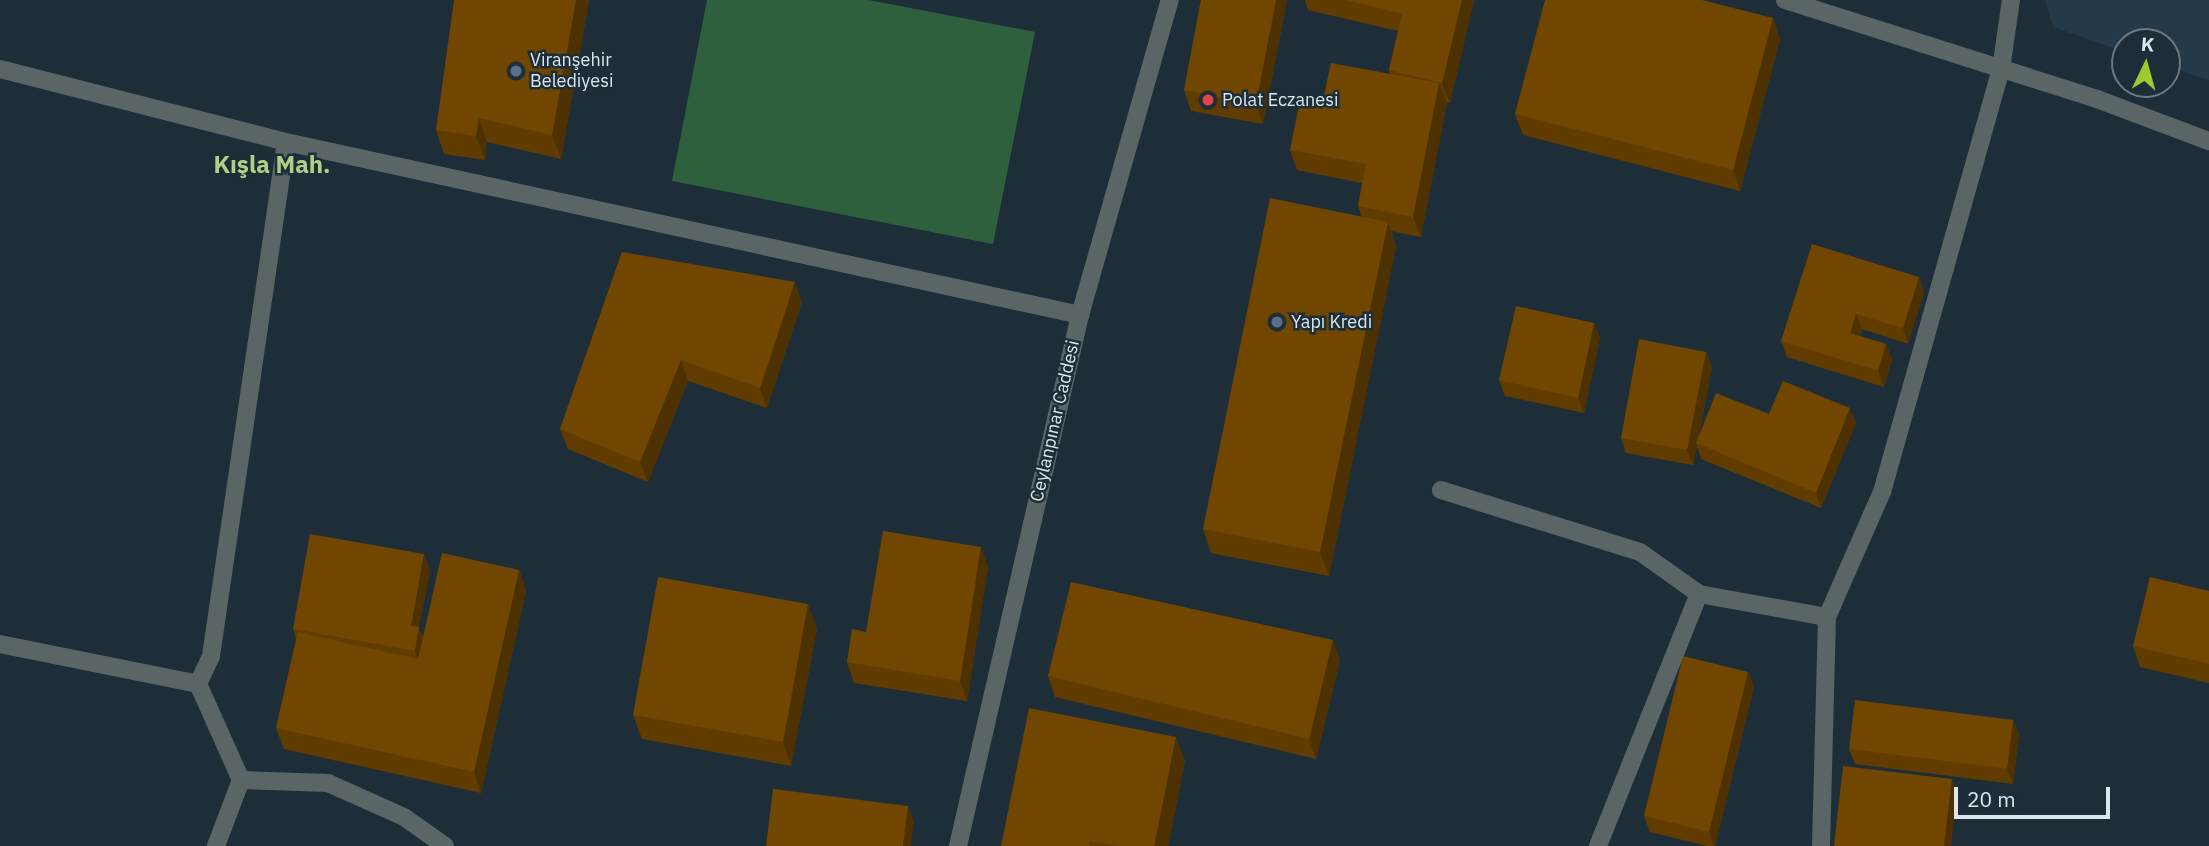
<!DOCTYPE html>
<html>
<head>
<meta charset="utf-8">
<style>
  body { margin:0 }
  #map { position:relative; width:2209px; height:846px; overflow:hidden; background:#1e2e39; font-family:"IBM Plex Sans",sans-serif }
  div>[style] { position:absolute }
  .built>* { inset:0; background:#253a49 }
  .green>* { inset:0; background:#2f603d }
  .minor>* { height:18px; margin:-9px; padding:0 9px; transform-origin:9px; border-radius:9px; background:#5a6566 }
  .wall>* { inset:0; background:#603c00 }
  .shaded-wall>* { inset:0; background:#4e3100 }
  .building>* { inset:0; background:#704600 }
  .dots>* { width:19px; height:19px; translate:-50% -50%; box-sizing:border-box; border:4px solid #1e2e39; border-radius:50% }
  span { translate:-50% -50%; white-space:nowrap; text-align:center; line-height:1.15; -webkit-text-stroke:5px #1e2e39; paint-order:stroke }
  .poi-label { font-size:18px; color:#dce6ed }
  .left { translate:0 -50%; text-align:left }
  .street-label { font-size:18px; color:#dce6ed }
  .district-label { font-size:24px; color:#b3ce85; font-weight:700 }
  .north { position:absolute; left:2111px; top:28px; width:70px; height:70px; box-sizing:border-box; background:#1e2e39; border:2px solid #6a7881; border-radius:50%; rotate:5deg; font-size:19px; font-weight:700; line-height:28px; text-align:center; color:#dce6ed }
  .north::after { content:''; display:block; margin:auto; width:24px; height:32px; background:#9dca2f; clip-path:polygon(50% 0,100% 100%,50% 72%,0 100%) }
  .scale { position:absolute; left:1954px; top:787px; width:156px; height:32px; box-sizing:border-box; border:4px solid #dce6ed; border-top:0; padding-left:9px; font-size:21px; line-height:24px; white-space:nowrap; color:#dce6ed; -webkit-text-stroke:5px #1e2e39; paint-order:stroke }
</style>
</head>
<body>
<div id="map">
  <div class="built">
    <div style="clip-path:polygon(2045px 0,2209px 0,2209px 80px,2167px 66px,2167px 42px,2125px 42px,2125px 52px,2053px 27px)"></div>
  </div>
  <div class="green">
    <div style="clip-path:polygon(707px 0,869px 0,1035px 32px,993px 244px,672px 181px)"></div>
  </div>
  <div class="minor">
    <div style="left:1785px;top:0;width:327px;rotate:17.6deg"></div>
    <div style="left:2097px;top:99px;width:120px;rotate:20.6deg"></div>
    <div style="left:0;top:69px;width:295px;rotate:14.3deg"></div>
    <div style="left:286px;top:142px;width:813px;rotate:12.29deg"></div>
    <div style="left:1441px;top:490px;width:208px;rotate:17.3deg"></div>
    <div style="left:1640px;top:552px;width:72px;rotate:35.4deg"></div>
    <div style="left:1699px;top:594px;width:130px;rotate:10.2deg"></div>
    <div style="left:0;top:644px;width:202px;rotate:11.4deg"></div>
    <div style="left:241px;top:780px;width:87px;rotate:2deg"></div>
    <div style="left:328px;top:783px;width:83px;rotate:24.1deg"></div>
    <div style="left:404px;top:817px;width:50px;rotate:35.3deg"></div>
    <div style="left:216px;top:846px;width:71px;rotate:-69.3deg"></div>
    <div style="left:241px;top:780px;width:105px;rotate:-114.1deg"></div>
    <div style="left:198px;top:684px;width:31px;rotate:-65deg"></div>
    <div style="left:211px;top:656px;width:519px;rotate:-81.7deg"></div>
    <div style="left:958px;top:846px;width:545px;rotate:-77.06deg"></div>
    <div style="left:1080px;top:315px;width:328px;rotate:-74.1deg"></div>
    <div style="left:1598px;top:846px;width:271px;rotate:-68.2deg"></div>
    <div style="left:1821px;top:846px;width:229px;rotate:-88.5deg"></div>
    <div style="left:1827px;top:617px;width:137px;rotate:-66.3deg"></div>
    <div style="left:1882px;top:492px;width:439px;rotate:-74.3deg"></div>
    <div style="left:2001px;top:69px;width:70px;rotate:-81.8deg"></div>
  </div>
  <div class="wall">
    <div style="clip-path:polygon(589px 0,561px 159px,487px 142px,485px 160px,444px 154px,436px 130px)"></div>
    <div style="clip-path:polygon(1201px 0,1287px 0,1263px 124px,1191px 111px,1184px 90px)"></div>
    <div style="clip-path:polygon(1305px 0,1474px 0,1450px 103px,1446px 102px,1421px 237px,1391px 231px,1396px 246px,1329px 576px,1211px 553px,1203px 529px,1362px 217px,1358px 206px,1362px 183px,1297px 170px,1290px 150px,1322px 104px,1390px 74px,1389px 70px,1398px 31px,1308px 10px)"></div>
    <div style="clip-path:polygon(1773px 18px,1780px 39px,1740px 191px,1523px 135px,1515px 114px)"></div>
    <div style="clip-path:polygon(622px 252px,802px 302px,767px 408px,688px 381px,648px 482px,568px 449px,560px 429px)"></div>
    <div style="clip-path:polygon(1919px 277px,1924px 293px,1908px 344px,1862px 329px,1860px 336px,1886px 344px,1892px 360px,1884px 387px,1787px 357px,1781px 341px)"></div>
    <div style="clip-path:polygon(1594px 323px,1600px 338px,1584px 413px,1505px 396px,1499px 380px)"></div>
    <div style="clip-path:polygon(1706px 352px,1712px 367px,1699px 436px,1769px 414px,1856px 423px,1821px 508px,1701px 459px,1697px 446px,1693px 465px,1626px 453px,1621px 438px)"></div>
    <div style="clip-path:polygon(988px 567px,967px 701px,854px 683px,847px 662px)"></div>
    <div style="clip-path:polygon(430px 570px,419px 628px,423px 638px,519px 570px,526px 591px,481px 793px,284px 749px,276px 728px,296px 639px,293px 629px)"></div>
    <div style="clip-path:polygon(2209px 591px,2209px 683px,2140px 667px,2133px 646px)"></div>
    <div style="clip-path:polygon(817px 628px,791px 766px,642px 739px,633px 715px)"></div>
    <div style="clip-path:polygon(1340px 660px,1316px 759px,1055px 697px,1048px 676px)"></div>
    <div style="clip-path:polygon(1748px 672px,1754px 687px,1715px 846px,1707px 846px,1650px 832px,1644px 816px)"></div>
    <div style="clip-path:polygon(2013px 720px,2019px 735px,2013px 784px,1855px 764px,1849px 749px)"></div>
    <div style="clip-path:polygon(1185px 761px,1168px 846px,1001px 846px)"></div>
  </div>
  <div class="shaded-wall">
    <div style="clip-path:polygon(576px 0,589px 0,561px 159px,552px 135px)"></div>
    <div style="clip-path:polygon(1276px 0,1287px 0,1263px 124px,1256px 104px)"></div>
    <div style="clip-path:polygon(1462px 0,1474px 0,1450px 103px,1442px 83px)"></div>
    <div style="clip-path:polygon(1773px 18px,1780px 39px,1740px 191px,1733px 170px)"></div>
    <div style="clip-path:polygon(1439px 83px,1447px 104px,1421px 237px,1413px 217px)"></div>
    <div style="clip-path:polygon(479px 118px,487px 142px,485px 160px,476px 136px)"></div>
    <div style="clip-path:polygon(1388px 222px,1396px 246px,1329px 576px,1320px 552px)"></div>
    <div style="clip-path:polygon(1919px 277px,1924px 293px,1908px 344px,1903px 328px)"></div>
    <div style="clip-path:polygon(795px 282px,802px 302px,767px 408px,760px 388px)"></div>
    <div style="clip-path:polygon(1856px 314px,1862px 329px,1856px 348px,1850px 333px)"></div>
    <div style="clip-path:polygon(1594px 323px,1600px 338px,1584px 413px,1578px 398px)"></div>
    <div style="clip-path:polygon(1886px 344px,1892px 360px,1884px 387px,1878px 371px)"></div>
    <div style="clip-path:polygon(1706px 352px,1712px 367px,1697px 444px,1696px 443px,1697px 446px,1693px 465px,1687px 450px)"></div>
    <div style="clip-path:polygon(681px 360px,688px 381px,648px 482px,640px 462px)"></div>
    <div style="clip-path:polygon(1850px 408px,1856px 423px,1821px 508px,1816px 493px)"></div>
    <div style="clip-path:polygon(981px 547px,988px 567px,967px 701px,960px 681px)"></div>
    <div style="clip-path:polygon(424px 554px,430px 570px,419px 628px,424px 643px,420px 666px,415px 651px,411px 626px)"></div>
    <div style="clip-path:polygon(519px 570px,526px 591px,481px 793px,474px 772px)"></div>
    <div style="clip-path:polygon(808px 604px,817px 628px,791px 766px,783px 742px)"></div>
    <div style="clip-path:polygon(1333px 640px,1340px 660px,1316px 759px,1309px 739px)"></div>
    <div style="clip-path:polygon(1748px 672px,1754px 687px,1715px 846px,1714px 846px,1709px 832px)"></div>
    <div style="clip-path:polygon(2013px 720px,2019px 735px,2013px 784px,2007px 769px)"></div>
    <div style="clip-path:polygon(1176px 737px,1185px 761px,1168px 846px,1154px 846px)"></div>
    <div style="clip-path:polygon(1952px 779px,1957px 794px,1951px 846px,1944px 846px)"></div>
    <div style="clip-path:polygon(908px 806px,914px 821px,911px 846px,903px 846px)"></div>
  </div>
  <div class="building">
    <div style="clip-path:polygon(454px 0,576px 0,552px 135px,479px 118px,476px 136px,436px 130px)"></div>
    <div style="clip-path:polygon(1201px 0,1276px 0,1256px 104px,1184px 90px)"></div>
    <div style="clip-path:polygon(1346px 0,1462px 0,1442px 83px,1389px 70px,1402px 14px)"></div>
    <div style="clip-path:polygon(1545px 0,1702px 0,1773px 18px,1733px 170px,1515px 114px)"></div>
    <div style="clip-path:polygon(1331px 63px,1439px 83px,1413px 217px,1358px 206px,1366px 164px,1290px 150px,1300px 100px,1322px 104px)"></div>
    <div style="clip-path:polygon(1270px 198px,1388px 222px,1320px 552px,1203px 529px)"></div>
    <div style="clip-path:polygon(1812px 244px,1919px 277px,1903px 328px,1856px 314px,1850px 333px,1886px 344px,1878px 371px,1781px 341px)"></div>
    <div style="clip-path:polygon(622px 252px,795px 282px,760px 388px,681px 360px,640px 462px,560px 429px)"></div>
    <div style="clip-path:polygon(1516px 306px,1594px 323px,1578px 398px,1499px 380px)"></div>
    <div style="clip-path:polygon(1639px 339px,1706px 352px,1687px 450px,1621px 438px)"></div>
    <div style="clip-path:polygon(1783px 381px,1850px 408px,1816px 493px,1696px 443px,1716px 393px,1769px 414px)"></div>
    <div style="clip-path:polygon(883px 531px,981px 547px,960px 681px,847px 662px,852px 629px,866px 632px)"></div>
    <div style="clip-path:polygon(310px 534px,424px 554px,411px 626px,419px 627px,415px 651px,293px 629px)"></div>
    <div style="clip-path:polygon(442px 553px,519px 570px,474px 772px,276px 728px,298px 632px,418px 659px)"></div>
    <div style="clip-path:polygon(658px 577px,808px 604px,783px 742px,633px 715px)"></div>
    <div style="clip-path:polygon(2150px 577px,2209px 591px,2209px 664px,2133px 646px)"></div>
    <div style="clip-path:polygon(1071px 582px,1333px 640px,1309px 739px,1048px 676px)"></div>
    <div style="clip-path:polygon(1683px 656px,1748px 672px,1709px 832px,1644px 816px)"></div>
    <div style="clip-path:polygon(1855px 700px,2013px 720px,2007px 769px,1849px 749px)"></div>
    <div style="clip-path:polygon(1029px 708px,1176px 737px,1154px 846px,1117px 846px,1090px 841px,1089px 846px,1001px 846px)"></div>
    <div style="clip-path:polygon(1843px 766px,1952px 779px,1944px 846px,1834px 846px)"></div>
    <div style="clip-path:polygon(773px 789px,908px 806px,903px 846px,766px 846px)"></div>
  </div>
  <div class="dots">
    <div style="left:516px;top:71px;background:#5c6f8a"></div>
    <div style="left:1208px;top:100px;background:#e0444e"></div>
    <div style="left:1277px;top:322px;background:#5c6f8a"></div>
  </div>
  <div class="poi-label">
    <span class="left" style="left:530px;top:71px">Viranşehir<br>Belediyesi</span>
    <span class="left" style="left:1222px;top:100px">Polat Eczanesi</span>
    <span class="left" style="left:1291px;top:322px">Yapı Kredi</span>
  </div>
  <div class="street-label">
    <span style="left:1055px;top:421px;rotate:-77deg">Ceylanpınar Caddesi</span>
  </div>
  <div class="district-label">
    <span style="left:272px;top:165px">Kışla Mah.</span>
  </div>
  <div class="north">K</div>
  <div class="scale">20 m</div>
</div>
</body>
</html>
